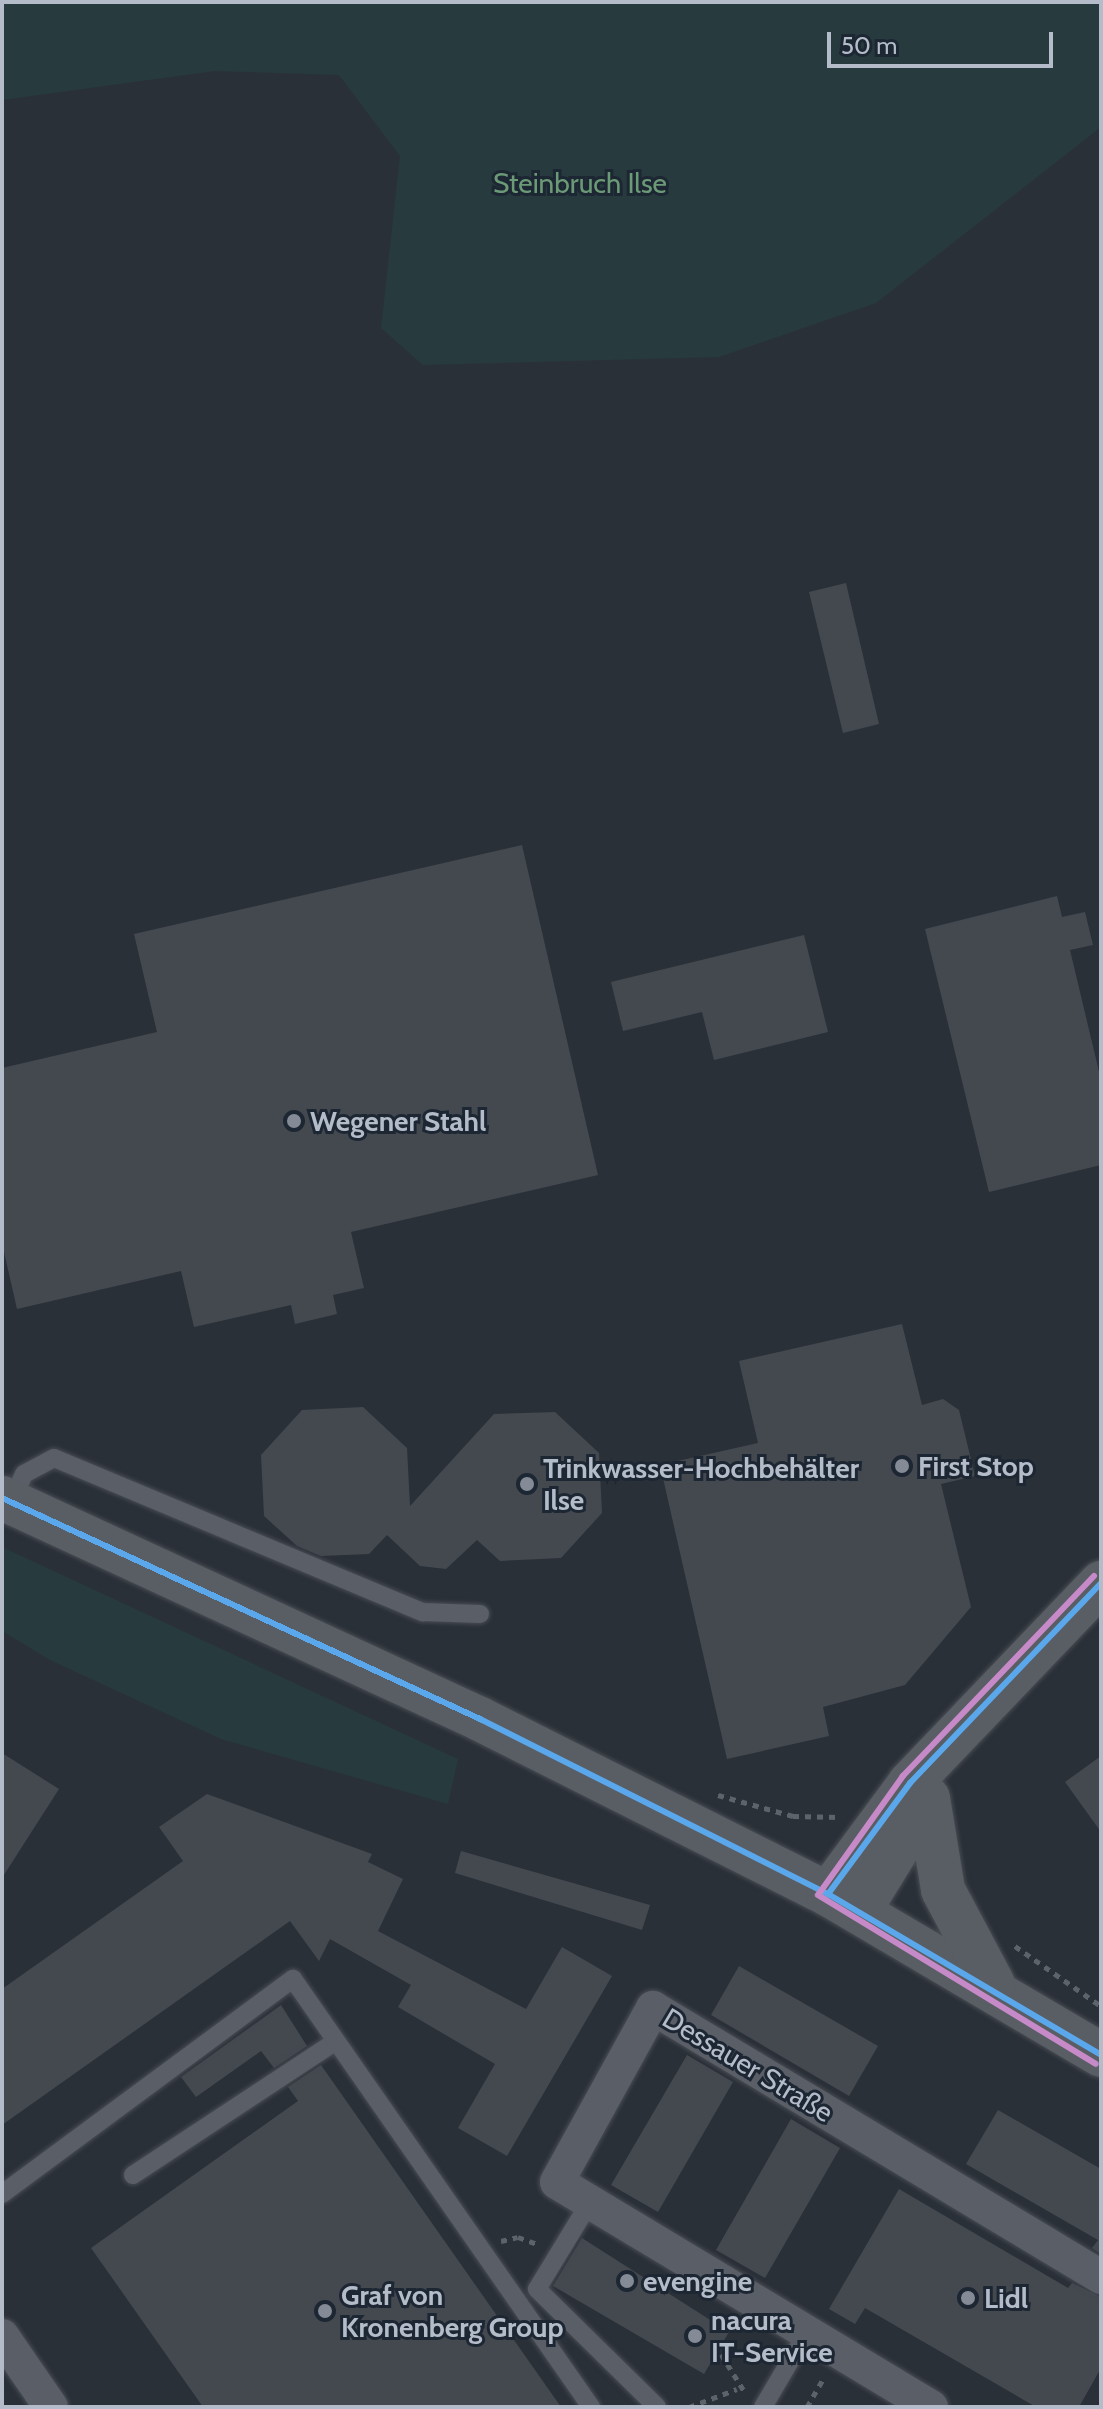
<!DOCTYPE html>
<html>
<head>
<meta charset="utf-8">
<style>
  body { margin:0 }
  #map { position:relative; width:1103px; height:2409px; overflow:hidden; background:#2a3038; font-family:Cabin,sans-serif }
  div>[style] { position:absolute }
  .green>* { inset:0; background:#273a3e }
  .building>* { inset:0; background:#444950 }
  .path>* { height:5px; margin-top:-2.5px; transform-origin:0; background:repeating-linear-gradient(90deg,#5d636a 0 6px,transparent 0 12px) }
  .roads { filter:drop-shadow(0 0 2px #484c53) drop-shadow(0 0 2px #484c53) }
  .service>* { height:18px; margin:-9px; padding:0 9px; transform-origin:9px; border-radius:9px; background:#5a5e66 }
  .minor>* { height:34px; margin:-17px; padding:0 17px; transform-origin:17px; border-radius:17px; background:#5a5e66 }
  .secondary>* { height:44px; margin:-22px; padding:0 22px; transform-origin:22px; border-radius:22px; background:#595d64 }
  .bus-1>* { height:6px; margin:-3px; padding:0 3px; transform-origin:3px; border-radius:3px; background:#5aa8eb }
  .bus-2>* { height:6px; margin:-3px; padding:0 3px; transform-origin:3px; border-radius:3px; background:#c78ac8 }
  .dots>* { width:22px; height:22px; translate:-50% -50%; box-sizing:border-box; border:4px solid #1d2633; border-radius:50% }
  span { translate:-50% -50%; white-space:nowrap; text-align:center; line-height:1.15; -webkit-text-stroke:6px #1d2633; paint-order:stroke }
  .park-label { font-size:28px; color:#6b9a76 }
  .poi-label { font-size:28px; color:#b4bcc9; font-weight:700 }
  .left { translate:0 -50%; text-align:left }
  .street-label { font-size:28px; color:#b4bcc9 }
  .frame { position:absolute; inset:0; border:4px solid #b4bcc9; pointer-events:none }
  .scale { position:absolute; left:827px; top:32px; width:226px; height:36px; box-sizing:border-box; border:4px solid #b4bcc9; border-top:0; padding-left:10px; font-size:24px; line-height:28px; white-space:nowrap; color:#b4bcc9; -webkit-text-stroke:6px #1d2633; paint-order:stroke }
</style>
</head>
<body>
<div id="map">
  <div class="green">
    <div style="clip-path:polygon(2px 2px,1101px 2px,1101px 127px,876px 303px,719px 357px,423px 365px,381px 328px,400px 156px,339px 75px,215px 71px,2px 100px)"></div>
    <div style="clip-path:polygon(2px 1547px,458px 1759px,448px 1804px,221px 1739px,50px 1660px,2px 1631px)"></div>
  </div>
  <div class="building">
    <div style="clip-path:polygon(846px 583px,879px 724px,843px 733px,809px 592px)"></div>
    <div style="clip-path:polygon(522px 845px,598px 1175px,351px 1232px,364px 1288px,333px 1295px,337px 1314px,295px 1324px,291px 1305px,194px 1327px,181px 1271px,17px 1309px,2px 1243px,2px 1068px,157px 1032px,134px 934px)"></div>
    <div style="clip-path:polygon(1057px 896px,1062px 917px,1085px 912px,1093px 945px,1070px 950px,1101px 1080px,1101px 1165px,989px 1192px,925px 929px)"></div>
    <div style="clip-path:polygon(804px 935px,828px 1032px,714px 1060px,702px 1012px,623px 1031px,611px 982px)"></div>
    <div style="clip-path:polygon(902px 1324px,922px 1405px,943px 1399px,959px 1410px,975px 1476px,941px 1484px,971px 1607px,905px 1685px,823px 1707px,829px 1736px,727px 1759px,660px 1465px,758px 1443px,739px 1361px)"></div>
    <div style="clip-path:polygon(363px 1407px,407px 1448px,410px 1506px,494px 1414px,555px 1412px,599px 1453px,602px 1513px,561px 1558px,500px 1561px,477px 1540px,446px 1569px,420px 1566px,387px 1535px,369px 1554px,321px 1556px,297px 1546px,264px 1516px,261px 1455px,302px 1410px)"></div>
    <div style="clip-path:polygon(2px 1753px,59px 1789px,2px 1878px)"></div>
    <div style="clip-path:polygon(1101px 1756px,1101px 1832px,1065px 1782px)"></div>
    <div style="clip-path:polygon(207px 1794px,372px 1854px,368px 1862px,403px 1879px,378px 1931px,526px 2009px,562px 1947px,612px 1976px,507px 2156px,458px 2128px,495px 2064px,398px 2007px,411px 1985px,330px 1939px,319px 1961px,290px 1921px,2px 2125px,2px 1989px,183px 1861px,159px 1827px)"></div>
    <div style="clip-path:polygon(461px 1851px,650px 1905px,642px 1930px,455px 1873px)"></div>
    <div style="clip-path:polygon(739px 1966px,878px 2046px,849px 2096px,711px 2015px)"></div>
    <div style="clip-path:polygon(281px 2005px,307px 2046px,274px 2068px,261px 2051px,196px 2097px,181px 2077px)"></div>
    <div style="clip-path:polygon(687px 2055px,733px 2082px,658px 2212px,611px 2185px)"></div>
    <div style="clip-path:polygon(321px 2065px,561px 2407px,203px 2407px,91px 2248px,298px 2101px,288px 2087px)"></div>
    <div style="clip-path:polygon(998px 2110px,1101px 2169px,1101px 2254px,1092px 2248px,1098px 2240px,966px 2164px)"></div>
    <div style="clip-path:polygon(791px 2119px,840px 2148px,765px 2278px,716px 2250px)"></div>
    <div style="clip-path:polygon(899px 2189px,1068px 2288px,1072px 2283px,1101px 2297px,1101px 2368px,1079px 2407px,1036px 2407px,865px 2308px,855px 2324px,829px 2309px)"></div>
    <div style="clip-path:polygon(582px 2238px,729px 2332px,704px 2374px,553px 2286px)"></div>
  </div>
  <div class="path">
    <div style="left:718px;top:1795px;width:78px;rotate:15.6deg"></div>
    <div style="left:793px;top:1816px;width:47px;rotate:1.2deg"></div>
    <div style="left:1015px;top:1946px;width:105px;rotate:34.9deg"></div>
    <div style="left:501px;top:2241px;width:17px;rotate:-13deg"></div>
    <div style="left:518px;top:2237px;width:20px;rotate:20deg"></div>
    <div style="left:721px;top:2354px;width:47px;rotate:58deg"></div>
    <div style="left:689px;top:2407px;width:51px;rotate:-20.6deg"></div>
    <div style="left:807px;top:2407px;width:34px;rotate:-60deg"></div>
  </div>
  <div class="roads">
    <div class="service">
      <div style="left:11px;top:1502px;width:31px;rotate:-65deg"></div>
      <div style="left:24px;top:1474px;width:34px;rotate:-28deg"></div>
      <div style="left:54px;top:1458px;width:400px;rotate:22.7deg"></div>
      <div style="left:423px;top:1612px;width:57px;rotate:2deg"></div>
      <div style="left:133px;top:2175px;width:243px;rotate:-33.4deg"></div>
      <div style="left:2px;top:2194px;width:362px;rotate:-36.5deg"></div>
      <div style="left:293px;top:1979px;width:522px;rotate:55.15deg"></div>
      <div style="left:590px;top:2202px;width:102px;rotate:121.3deg"></div>
      <div style="left:537px;top:2289px;width:168px;rotate:44.5deg"></div>
      <div style="left:763px;top:2407px;width:85px;rotate:-59.5deg"></div>
    </div>
    <div class="minor">
      <div style="left:2px;top:2336px;width:86px;rotate:55.4deg"></div>
      <div style="left:931px;top:2407px;width:436px;rotate:-149deg"></div>
      <div style="left:557px;top:2182px;width:199px;rotate:-61.1deg"></div>
      <div style="left:653px;top:2008px;width:523px;rotate:30.98deg"></div>
    </div>
    <div class="secondary">
      <div style="left:2px;top:1498px;width:527px;rotate:24.81deg"></div>
      <div style="left:480px;top:1719px;width:390px;rotate:26.7deg"></div>
      <div style="left:828px;top:1894px;width:317px;rotate:30.5deg"></div>
      <div style="left:928px;top:1798px;width:93px;rotate:80.7deg"></div>
      <div style="left:943px;top:1890px;width:106px;rotate:62deg"></div>
      <div style="left:828px;top:1894px;width:138px;rotate:-53.5deg"></div>
      <div style="left:910px;top:1783px;width:277px;rotate:-46.3deg"></div>
      <div style="left:859px;top:1911px;width:113px;rotate:-58.4deg"></div>
    </div>
  </div>
  <div class="bus-1">
    <div style="left:2px;top:1498px;width:527px;rotate:24.81deg"></div>
    <div style="left:480px;top:1719px;width:390px;rotate:26.7deg"></div>
    <div style="left:828px;top:1894px;width:317px;rotate:30.5deg"></div>
    <div style="left:828px;top:1894px;width:138px;rotate:-53.5deg"></div>
    <div style="left:910px;top:1783px;width:277px;rotate:-46.3deg"></div>
  </div>
  <div class="bus-2">
    <div style="left:1094px;top:1576px;width:277px;rotate:133.7deg"></div>
    <div style="left:903px;top:1776px;width:146px;rotate:125.5deg"></div>
    <div style="left:818px;top:1895px;width:325px;rotate:31.3deg"></div>
  </div>
  <div class="dots">
    <div style="left:294px;top:1121px;background:#848b96"></div>
    <div style="left:902px;top:1466px;background:#848b96"></div>
    <div style="left:527px;top:1484px;background:#848b96"></div>
    <div style="left:627px;top:2281px;background:#848b96"></div>
    <div style="left:968px;top:2298px;background:#848b96"></div>
    <div style="left:325px;top:2311px;background:#848b96"></div>
    <div style="left:695px;top:2336px;background:#848b96"></div>
  </div>
  <div class="park-label">
    <span style="left:580px;top:183px">Steinbruch Ilse</span>
  </div>
  <div class="poi-label">
    <span class="left" style="left:310px;top:1121px">Wegener Stahl</span>
    <span class="left" style="left:918px;top:1466px">First Stop</span>
    <span class="left" style="left:543px;top:1484px">Trinkwasser-Hochbehälter<br>Ilse</span>
    <span class="left" style="left:643px;top:2281px">evengine</span>
    <span class="left" style="left:341px;top:2311px">Graf von<br>Kronenberg Group</span>
    <span class="left" style="left:984px;top:2298px">Lidl</span>
    <span class="left" style="left:711px;top:2336px">nacura<br>IT-Service</span>
  </div>
  <div class="street-label">
    <span style="left:748px;top:2065px;rotate:31deg">Dessauer Straße</span>
  </div>
  <div class="frame"></div>
  <div class="scale">50 m</div>
</div>
</body>
</html>
